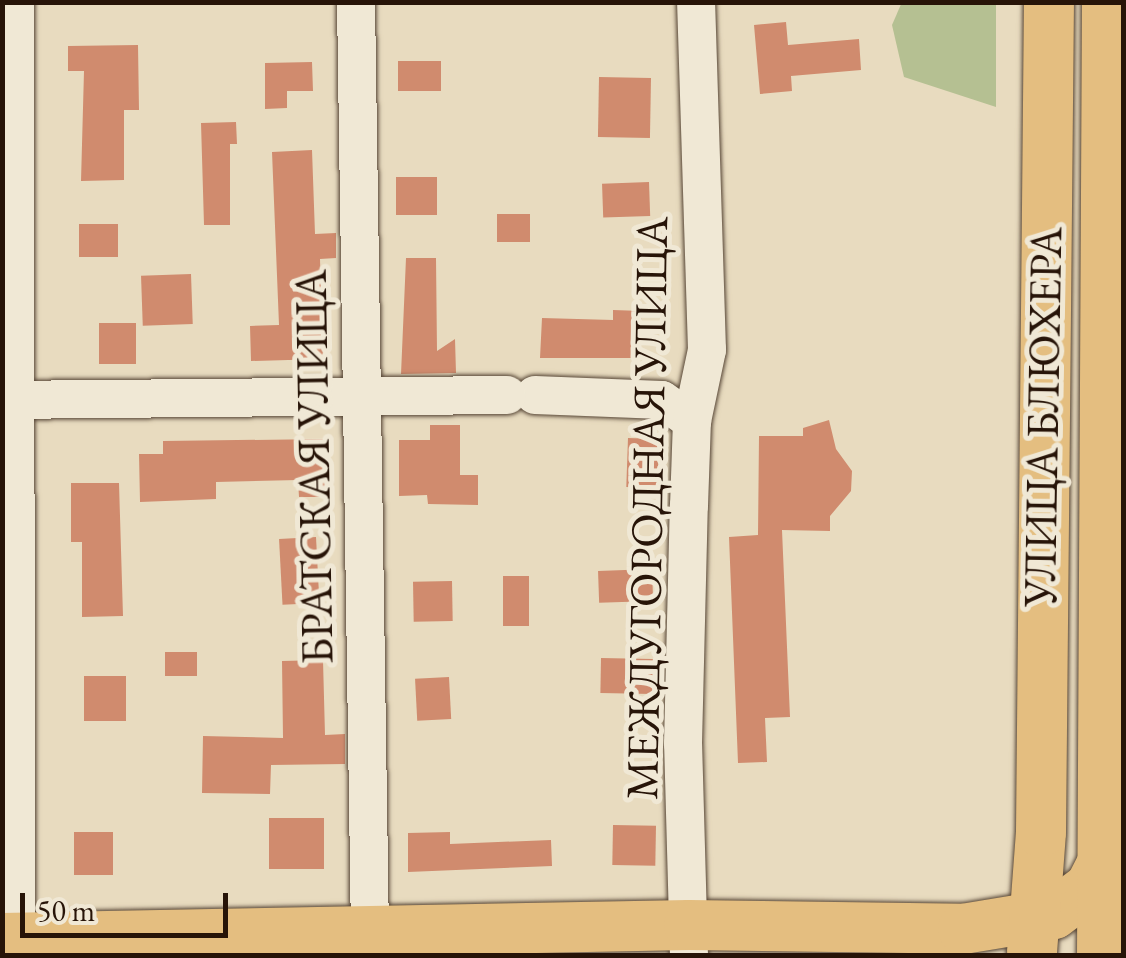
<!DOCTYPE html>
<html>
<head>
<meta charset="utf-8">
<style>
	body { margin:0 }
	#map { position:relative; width:1126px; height:958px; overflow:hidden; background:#e8dbbf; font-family:"EB Garamond",serif }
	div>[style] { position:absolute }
	.green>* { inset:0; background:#b5c092 }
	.building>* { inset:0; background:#d08b6e; transform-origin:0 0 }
	.roads { filter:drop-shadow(0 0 2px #574636) drop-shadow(0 0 2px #574636) }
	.minor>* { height:38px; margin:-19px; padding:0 19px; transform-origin:19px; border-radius:19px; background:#f0e8d5 }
	.major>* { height:50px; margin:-25px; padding:0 25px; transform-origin:25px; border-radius:25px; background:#e4be80 }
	span { translate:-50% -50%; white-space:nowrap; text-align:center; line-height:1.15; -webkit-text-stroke:10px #f0e8d5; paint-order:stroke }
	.street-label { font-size:45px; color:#271408 }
	.frame { position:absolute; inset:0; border:5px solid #271408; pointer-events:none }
	.scale { position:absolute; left:20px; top:893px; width:208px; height:45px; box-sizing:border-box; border:5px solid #271408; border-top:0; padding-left:12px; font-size:30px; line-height:35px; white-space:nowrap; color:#271408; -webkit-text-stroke:8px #f0e8d5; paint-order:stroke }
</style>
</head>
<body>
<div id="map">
	<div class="green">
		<div style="clip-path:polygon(902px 2px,996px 3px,996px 107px,904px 77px,892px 25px)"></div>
	</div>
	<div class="building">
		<div style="clip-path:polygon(786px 22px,788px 45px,859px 39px,861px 70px,791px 76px,792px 91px,760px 94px,754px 25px)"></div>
		<div style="clip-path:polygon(138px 45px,139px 110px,124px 110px,124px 180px,81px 181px,84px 71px,68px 71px,68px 46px)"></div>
		<div style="left:398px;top:61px;width:43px;height:30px"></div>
		<div style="clip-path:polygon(312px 62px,313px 91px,287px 91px,287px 108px,265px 109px,265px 63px)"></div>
		<div style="left:599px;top:77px;width:52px;height:60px;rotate:1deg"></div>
		<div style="clip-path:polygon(236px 122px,237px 144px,230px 144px,230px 225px,204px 225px,201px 123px)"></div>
		<div style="clip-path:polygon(312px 150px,315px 234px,336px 233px,336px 258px,320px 259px,323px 359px,251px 361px,250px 326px,279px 325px,272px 152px)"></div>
		<div style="left:396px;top:177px;width:41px;height:38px"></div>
		<div style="left:649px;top:182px;width:34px;height:47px;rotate:88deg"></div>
		<div style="left:497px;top:214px;width:33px;height:28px"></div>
		<div style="left:79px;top:224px;width:39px;height:33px"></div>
		<div style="clip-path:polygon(406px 258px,436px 258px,437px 351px,455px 339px,456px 373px,401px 374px)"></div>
		<div style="left:191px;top:274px;width:50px;height:50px;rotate:88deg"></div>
		<div style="clip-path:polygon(613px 310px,642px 311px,640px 358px,540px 358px,542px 318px,613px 320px)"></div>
		<div style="left:99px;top:323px;width:37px;height:41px"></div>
		<div style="clip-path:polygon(829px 420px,836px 449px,852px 471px,851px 491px,830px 516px,830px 531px,782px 530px,790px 717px,765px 718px,767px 762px,738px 763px,729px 537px,758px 535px,759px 436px,803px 436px,803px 428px)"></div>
		<div style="clip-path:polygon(430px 425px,460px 425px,460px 475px,478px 475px,478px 505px,428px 504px,427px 495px,399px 496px,399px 440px,430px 440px)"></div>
		<div style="left:628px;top:438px;width:31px;height:49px;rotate:2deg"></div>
		<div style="clip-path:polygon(327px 439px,328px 497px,299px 497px,298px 480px,216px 482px,216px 499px,140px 502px,139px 454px,163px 454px,163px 441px)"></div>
		<div style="clip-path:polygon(71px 483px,119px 483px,123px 616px,82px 617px,82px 542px,71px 542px)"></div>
		<div style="left:316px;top:537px;width:66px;height:37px;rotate:87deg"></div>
		<div style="left:652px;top:569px;width:32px;height:54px;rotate:88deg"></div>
		<div style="left:503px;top:576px;width:26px;height:50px"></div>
		<div style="left:452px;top:581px;width:40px;height:39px;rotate:89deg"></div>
		<div style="left:165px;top:652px;width:32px;height:24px"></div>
		<div style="left:601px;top:658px;width:52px;height:35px;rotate:1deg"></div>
		<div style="clip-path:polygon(323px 660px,325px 735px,345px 734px,345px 764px,271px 765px,270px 794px,202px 793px,203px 736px,283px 738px,282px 661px)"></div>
		<div style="left:84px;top:676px;width:42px;height:45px"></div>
		<div style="left:449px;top:677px;width:42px;height:34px;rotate:87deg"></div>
		<div style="left:269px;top:818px;width:55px;height:51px"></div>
		<div style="left:613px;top:825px;width:43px;height:40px;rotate:1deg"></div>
		<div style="left:113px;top:832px;width:43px;height:39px;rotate:90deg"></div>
		<div style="clip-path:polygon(450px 832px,450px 844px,551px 840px,552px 866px,408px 872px,408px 833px)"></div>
	</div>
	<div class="roads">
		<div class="minor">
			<div style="left:15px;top:2px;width:954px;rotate:89.94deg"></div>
			<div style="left:356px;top:2px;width:928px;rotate:89.14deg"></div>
			<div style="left:535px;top:395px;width:127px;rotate:2.3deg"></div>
			<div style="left:662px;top:400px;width:37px;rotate:35deg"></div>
			<div style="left:2px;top:400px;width:505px;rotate:-0.57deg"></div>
			<div style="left:689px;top:956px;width:212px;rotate:-91.6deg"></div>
			<div style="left:683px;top:744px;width:238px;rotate:-88.6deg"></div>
			<div style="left:689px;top:506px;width:85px;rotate:-88deg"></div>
			<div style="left:692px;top:421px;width:73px;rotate:-78.1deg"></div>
			<div style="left:707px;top:350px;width:348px;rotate:-91.8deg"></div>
		</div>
		<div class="major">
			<div style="left:2px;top:938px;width:687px;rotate:-1.08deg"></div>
			<div style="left:689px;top:925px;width:274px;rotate:0.8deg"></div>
			<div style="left:963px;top:929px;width:92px;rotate:-9.4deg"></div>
			<div style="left:1054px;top:914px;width:45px;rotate:-36.9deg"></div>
			<div style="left:1090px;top:887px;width:30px;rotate:-63deg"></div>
			<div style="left:1032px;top:952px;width:120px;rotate:-85.7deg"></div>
			<div style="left:1041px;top:832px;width:830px;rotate:-89.45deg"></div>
			<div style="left:1102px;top:956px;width:954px;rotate:-89.7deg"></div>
		</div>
	</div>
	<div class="street-label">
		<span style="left:1043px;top:417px;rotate:-89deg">УЛИЦА БЛЮХЕРА</span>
		<span style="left:314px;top:467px;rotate:-91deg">БРАТСКАЯ УЛИЦА</span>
		<span style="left:647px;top:508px;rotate:-89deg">МЕЖДУГОРОДНАЯ УЛИЦА</span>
	</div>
	<div class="frame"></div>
	<div class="scale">50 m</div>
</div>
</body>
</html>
